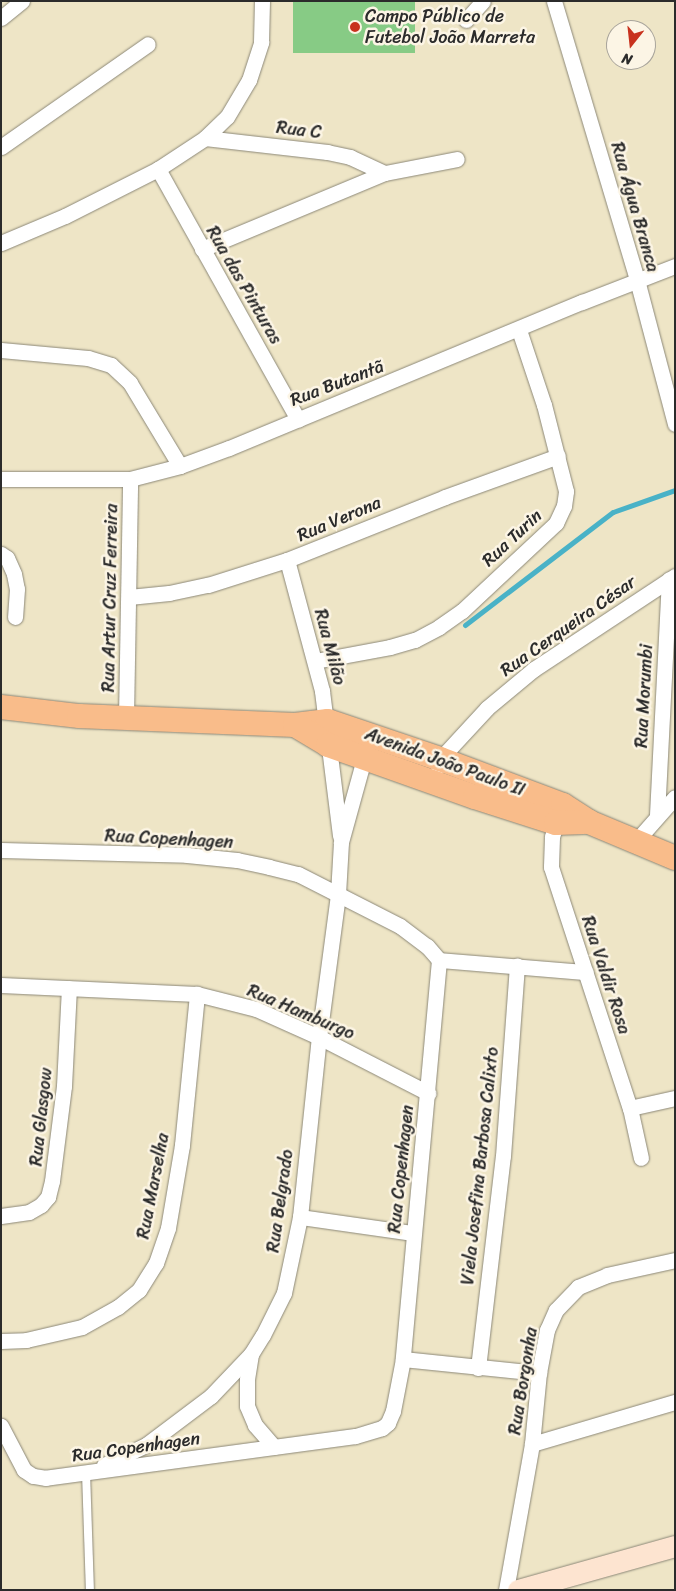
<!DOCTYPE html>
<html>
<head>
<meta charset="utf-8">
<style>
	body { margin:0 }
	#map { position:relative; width:676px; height:1591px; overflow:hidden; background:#eee5c6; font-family:Sriracha,sans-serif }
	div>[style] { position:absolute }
	.green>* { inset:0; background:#87cb85; transform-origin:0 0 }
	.stream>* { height:5px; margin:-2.5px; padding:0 2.5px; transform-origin:2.5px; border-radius:2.5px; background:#49b2c7 }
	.roads { filter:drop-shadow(0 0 1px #8c8878) drop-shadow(0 0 1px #8c8878) }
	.lane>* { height:8px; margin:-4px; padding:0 4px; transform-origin:4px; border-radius:4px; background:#fff }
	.street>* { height:15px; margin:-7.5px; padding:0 7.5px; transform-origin:7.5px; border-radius:7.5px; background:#fff }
	.secondary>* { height:21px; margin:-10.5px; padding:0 10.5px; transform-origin:10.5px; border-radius:10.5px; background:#fde4d0 }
	.primary>* { height:24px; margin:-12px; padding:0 12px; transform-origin:12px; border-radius:12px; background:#f9bc8a }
	.dots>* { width:14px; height:14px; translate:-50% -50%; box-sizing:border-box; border:2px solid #fcf5e5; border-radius:50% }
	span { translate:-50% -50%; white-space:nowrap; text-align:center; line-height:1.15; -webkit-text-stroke:5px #fcf5e5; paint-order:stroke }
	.poi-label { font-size:18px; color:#2b2b2b }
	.left { translate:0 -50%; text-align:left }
	.street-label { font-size:18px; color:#2b2b2b }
	.frame { position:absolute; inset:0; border:2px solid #2b2b2b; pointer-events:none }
	.north { position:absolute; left:606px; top:20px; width:50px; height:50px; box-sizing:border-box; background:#fcf5e5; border:1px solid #a8a49b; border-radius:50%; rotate:196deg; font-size:14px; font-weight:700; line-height:20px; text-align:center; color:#2b2b2b }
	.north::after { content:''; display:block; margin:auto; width:18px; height:22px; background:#c8321e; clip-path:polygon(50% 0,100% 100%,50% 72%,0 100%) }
</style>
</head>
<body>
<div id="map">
	<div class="green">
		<div style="left:293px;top:1px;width:122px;height:52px"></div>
	</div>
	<div class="stream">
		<div style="left:465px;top:625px;width:186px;rotate:-37.4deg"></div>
		<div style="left:613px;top:512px;width:66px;rotate:-19.5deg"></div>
	</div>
	<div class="roads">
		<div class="lane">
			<div style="left:86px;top:1472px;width:118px;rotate:88.1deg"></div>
		</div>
		<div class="street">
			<div style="left:554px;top:1px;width:291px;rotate:73.4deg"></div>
			<div style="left:637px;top:280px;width:149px;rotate:75.2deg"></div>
			<div style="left:1px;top:18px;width:27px;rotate:-39deg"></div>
			<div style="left:466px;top:20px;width:25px;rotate:-48deg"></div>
			<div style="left:205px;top:138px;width:123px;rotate:6.5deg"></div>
			<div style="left:327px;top:152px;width:24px;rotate:12deg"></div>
			<div style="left:350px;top:157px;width:38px;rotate:25deg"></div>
			<div style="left:1px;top:147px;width:179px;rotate:-35deg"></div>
			<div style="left:158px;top:169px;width:287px;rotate:60.8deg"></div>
			<div style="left:1px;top:243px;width:69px;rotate:-22.9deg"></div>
			<div style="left:65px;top:216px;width:104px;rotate:-26.8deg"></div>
			<div style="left:158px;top:169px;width:56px;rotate:-33.4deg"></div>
			<div style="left:205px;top:138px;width:30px;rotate:-44deg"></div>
			<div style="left:227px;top:117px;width:43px;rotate:-59.3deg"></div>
			<div style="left:249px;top:80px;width:40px;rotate:-72deg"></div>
			<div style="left:261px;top:42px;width:41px;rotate:-88.6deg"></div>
			<div style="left:202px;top:249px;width:198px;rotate:-22.6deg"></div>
			<div style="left:385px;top:173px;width:73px;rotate:-11deg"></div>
			<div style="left:1px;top:350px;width:87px;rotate:5.3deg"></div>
			<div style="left:88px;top:358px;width:24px;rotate:17deg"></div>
			<div style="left:111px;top:365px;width:26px;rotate:43deg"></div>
			<div style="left:130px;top:383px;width:97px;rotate:58.9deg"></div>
			<div style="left:1px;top:479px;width:129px"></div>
			<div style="left:130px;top:479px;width:52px;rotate:-14.6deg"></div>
			<div style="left:180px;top:466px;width:52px;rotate:-20.2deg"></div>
			<div style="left:229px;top:448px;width:382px;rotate:-22.5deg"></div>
			<div style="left:582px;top:302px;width:100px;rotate:-21.2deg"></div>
			<div style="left:1px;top:554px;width:7px;rotate:34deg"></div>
			<div style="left:7px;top:558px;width:17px;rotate:66deg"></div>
			<div style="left:14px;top:574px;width:15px;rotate:79deg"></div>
			<div style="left:17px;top:589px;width:28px;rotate:94deg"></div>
			<div style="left:287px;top:560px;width:136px;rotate:75deg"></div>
			<div style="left:322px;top:691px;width:146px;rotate:82.9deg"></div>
			<div style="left:129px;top:597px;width:40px;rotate:-5.7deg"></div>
			<div style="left:169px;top:593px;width:40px;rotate:-12deg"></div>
			<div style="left:208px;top:585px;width:83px;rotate:-17.6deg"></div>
			<div style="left:287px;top:560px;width:170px;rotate:-21.7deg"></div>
			<div style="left:445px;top:497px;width:120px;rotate:-19.9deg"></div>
			<div style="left:315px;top:661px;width:76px;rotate:-10.6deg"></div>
			<div style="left:390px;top:647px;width:26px;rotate:-16deg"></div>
			<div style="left:415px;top:640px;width:27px;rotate:-28deg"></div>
			<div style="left:439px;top:627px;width:28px;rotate:-35deg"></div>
			<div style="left:462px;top:611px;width:129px;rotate:-43.1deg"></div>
			<div style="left:556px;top:523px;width:19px;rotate:-65deg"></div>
			<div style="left:564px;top:506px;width:15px;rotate:-82deg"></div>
			<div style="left:566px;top:491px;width:89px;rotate:-104.3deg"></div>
			<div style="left:544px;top:405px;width:79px;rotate:-108.4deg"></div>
			<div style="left:126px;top:717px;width:238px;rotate:-89deg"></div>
			<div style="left:438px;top:766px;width:7px;rotate:-74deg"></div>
			<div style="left:440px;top:759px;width:69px;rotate:-47.3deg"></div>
			<div style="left:487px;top:708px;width:61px;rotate:-39.7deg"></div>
			<div style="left:534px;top:669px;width:169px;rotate:-33.4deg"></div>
			<div style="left:559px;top:815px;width:23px;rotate:108deg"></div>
			<div style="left:552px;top:837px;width:30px;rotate:92deg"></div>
			<div style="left:551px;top:867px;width:254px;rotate:71.9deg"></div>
			<div style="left:630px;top:1108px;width:51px;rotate:77.6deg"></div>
			<div style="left:657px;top:815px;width:236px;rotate:-87.1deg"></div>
			<div style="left:637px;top:840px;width:57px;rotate:-48.5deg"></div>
			<div style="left:1px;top:850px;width:186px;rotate:1.5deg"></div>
			<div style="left:187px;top:855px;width:50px;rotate:5.7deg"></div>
			<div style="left:237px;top:860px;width:33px;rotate:12deg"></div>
			<div style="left:269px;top:867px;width:30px;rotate:14deg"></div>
			<div style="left:298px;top:874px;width:114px;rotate:27deg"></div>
			<div style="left:400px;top:926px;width:34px;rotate:37deg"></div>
			<div style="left:427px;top:946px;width:18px;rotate:49deg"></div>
			<div style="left:439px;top:960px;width:401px;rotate:95.2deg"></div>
			<div style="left:403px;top:1359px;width:53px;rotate:100.9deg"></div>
			<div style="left:393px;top:1411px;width:13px;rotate:113deg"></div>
			<div style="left:388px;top:1423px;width:8px;rotate:140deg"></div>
			<div style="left:382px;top:1428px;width:28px;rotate:163deg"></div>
			<div style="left:355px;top:1436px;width:312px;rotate:172.3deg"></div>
			<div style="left:46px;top:1478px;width:13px;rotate:-171deg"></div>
			<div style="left:33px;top:1476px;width:11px;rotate:-146deg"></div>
			<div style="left:24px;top:1470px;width:50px;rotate:-117.6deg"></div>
			<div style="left:439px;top:960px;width:147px;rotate:4.7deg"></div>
			<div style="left:1px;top:985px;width:196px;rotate:2.6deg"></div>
			<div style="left:197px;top:994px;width:61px;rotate:14.3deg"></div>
			<div style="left:256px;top:1009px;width:69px;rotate:24deg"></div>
			<div style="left:319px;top:1037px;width:123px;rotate:27.2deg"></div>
			<div style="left:630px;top:1108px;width:46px;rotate:-12.5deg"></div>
			<div style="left:1px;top:1216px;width:28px;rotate:-8deg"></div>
			<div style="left:29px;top:1212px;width:14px;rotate:-30deg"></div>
			<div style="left:41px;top:1205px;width:11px;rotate:-49deg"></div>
			<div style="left:48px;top:1197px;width:16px;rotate:-76deg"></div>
			<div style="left:52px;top:1181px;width:96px;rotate:-82.8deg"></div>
			<div style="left:64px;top:1086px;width:98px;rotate:-87.1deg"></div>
			<div style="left:300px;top:1217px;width:114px;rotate:8.1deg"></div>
			<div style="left:1px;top:1341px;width:25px;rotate:-2deg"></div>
			<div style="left:26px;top:1340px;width:57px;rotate:-13.1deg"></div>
			<div style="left:82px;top:1327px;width:41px;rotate:-29.1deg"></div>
			<div style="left:118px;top:1307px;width:27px;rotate:-39deg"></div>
			<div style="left:139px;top:1290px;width:32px;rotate:-58deg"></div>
			<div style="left:156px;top:1263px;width:37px;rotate:-71deg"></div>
			<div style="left:168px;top:1228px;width:84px;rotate:-80.4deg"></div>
			<div style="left:182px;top:1145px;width:152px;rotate:-84.3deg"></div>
			<div style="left:251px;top:1354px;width:26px;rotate:99deg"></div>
			<div style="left:247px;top:1380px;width:26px;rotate:90deg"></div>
			<div style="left:247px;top:1406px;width:21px;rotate:67deg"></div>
			<div style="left:255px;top:1425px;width:29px;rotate:49deg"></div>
			<div style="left:403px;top:1359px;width:137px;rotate:5.9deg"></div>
			<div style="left:478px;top:1368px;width:213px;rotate:-83.3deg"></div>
			<div style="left:503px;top:1156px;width:191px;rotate:-85.8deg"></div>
			<div style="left:532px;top:1444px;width:149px;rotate:-16.4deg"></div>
			<div style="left:104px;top:1465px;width:47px;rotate:-25.5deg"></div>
			<div style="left:146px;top:1445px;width:81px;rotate:-37deg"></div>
			<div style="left:211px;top:1396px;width:58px;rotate:-46.4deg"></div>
			<div style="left:251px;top:1354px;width:22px;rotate:-58deg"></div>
			<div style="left:263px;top:1335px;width:47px;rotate:-63.4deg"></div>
			<div style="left:284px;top:1293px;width:78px;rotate:-78.1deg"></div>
			<div style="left:300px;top:1217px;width:181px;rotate:-84deg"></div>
			<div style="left:319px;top:1037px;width:144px;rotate:-82.4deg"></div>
			<div style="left:338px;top:894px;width:52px;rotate:-86.7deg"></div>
			<div style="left:341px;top:842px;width:94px;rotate:-74.6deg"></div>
			<div style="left:506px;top:1590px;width:148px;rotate:-79.9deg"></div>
			<div style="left:532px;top:1444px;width:71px;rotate:-84.4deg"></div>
			<div style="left:539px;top:1373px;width:44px;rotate:-79.5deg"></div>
			<div style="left:547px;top:1330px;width:22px;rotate:-66deg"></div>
			<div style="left:556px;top:1310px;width:32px;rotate:-46deg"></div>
			<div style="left:578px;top:1287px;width:31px;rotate:-22deg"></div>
			<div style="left:607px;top:1275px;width:70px;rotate:-12.4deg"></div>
		</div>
		<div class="secondary">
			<div style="left:518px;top:1590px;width:163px;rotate:-15.7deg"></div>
		</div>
		<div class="primary">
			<div style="left:1px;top:707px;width:79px;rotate:6.6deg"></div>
			<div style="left:79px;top:716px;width:216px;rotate:2.4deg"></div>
			<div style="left:295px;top:725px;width:33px;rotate:-7deg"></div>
			<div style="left:328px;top:721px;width:118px;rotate:18.7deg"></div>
			<div style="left:440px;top:759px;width:131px;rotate:20.5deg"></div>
			<div style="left:563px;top:805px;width:31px;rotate:33deg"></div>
			<div style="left:589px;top:822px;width:93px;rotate:22.7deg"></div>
			<div style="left:295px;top:725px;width:39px;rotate:31deg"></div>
			<div style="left:328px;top:745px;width:156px;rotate:19.5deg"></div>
			<div style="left:475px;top:797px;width:85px;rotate:17.8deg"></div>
			<div style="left:556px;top:823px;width:33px;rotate:-2deg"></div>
		</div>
	</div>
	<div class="dots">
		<div style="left:355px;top:27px;background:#c8321e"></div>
	</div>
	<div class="poi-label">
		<span class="left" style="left:365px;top:27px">Campo Público de<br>Futebol João Marreta</span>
	</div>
	<div class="street-label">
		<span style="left:299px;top:130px;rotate:7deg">Rua C</span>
		<span style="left:635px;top:207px;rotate:74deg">Rua Água Branca</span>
		<span style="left:244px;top:285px;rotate:60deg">Rua das Pinturas</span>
		<span style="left:337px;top:383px;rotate:-21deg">Rua Butantã</span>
		<span style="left:339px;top:519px;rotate:-23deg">Rua Verona</span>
		<span style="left:512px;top:538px;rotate:-43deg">Rua Turin</span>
		<span style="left:110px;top:598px;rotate:-89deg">Rua Artur Cruz Ferreira</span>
		<span style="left:568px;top:626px;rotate:-35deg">Rua Cerqueira César</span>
		<span style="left:330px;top:647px;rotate:75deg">Rua Milão</span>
		<span style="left:644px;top:696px;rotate:-87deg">Rua Morumbi</span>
		<span style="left:445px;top:762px;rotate:20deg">Avenida João Paulo II</span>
		<span style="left:169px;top:839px;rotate:3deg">Rua Copenhagen</span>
		<span style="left:606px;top:975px;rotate:72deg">Rua Valdir Rosa</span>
		<span style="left:301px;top:1012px;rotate:23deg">Rua Hamburgo</span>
		<span style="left:41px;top:1117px;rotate:-84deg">Rua Glasgow</span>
		<span style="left:480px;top:1166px;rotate:-84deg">Viela Josefina Barbosa Calixto</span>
		<span style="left:401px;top:1169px;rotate:-84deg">Rua Copenhagen</span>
		<span style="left:153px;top:1186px;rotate:-79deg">Rua Marselha</span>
		<span style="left:280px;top:1201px;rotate:-82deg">Rua Belgrado</span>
		<span style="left:523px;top:1381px;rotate:-81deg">Rua Borgonha</span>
		<span style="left:136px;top:1447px;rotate:-8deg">Rua Copenhagen</span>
	</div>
	<div class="frame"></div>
	<div class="north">N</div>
</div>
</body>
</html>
